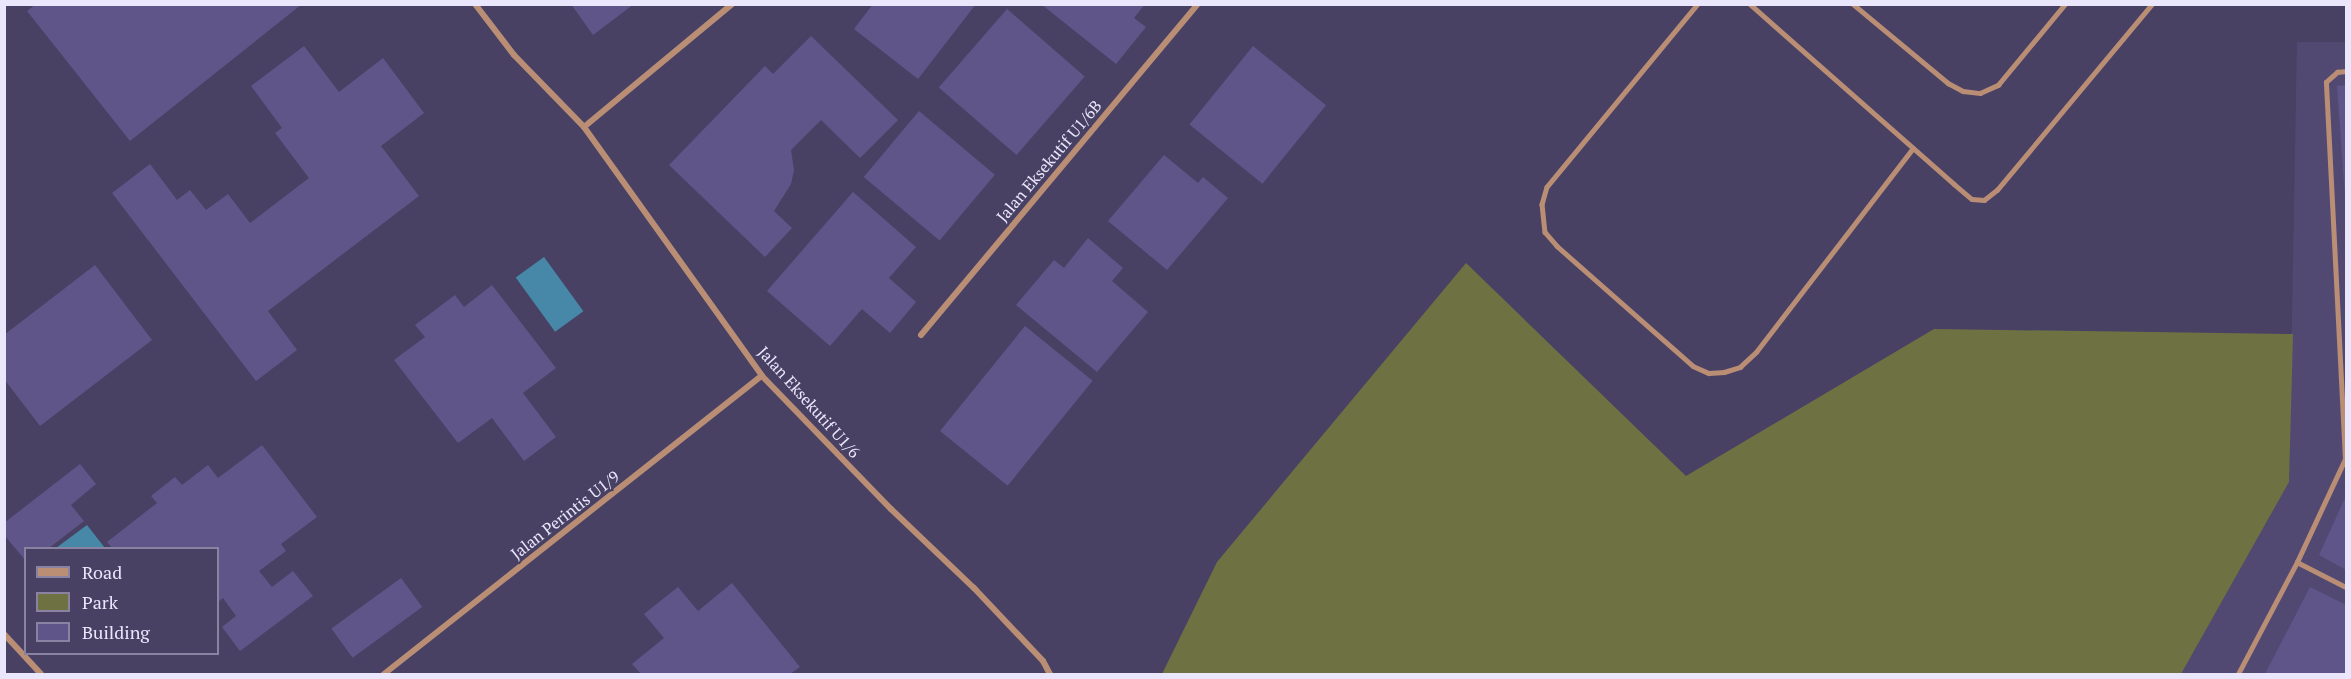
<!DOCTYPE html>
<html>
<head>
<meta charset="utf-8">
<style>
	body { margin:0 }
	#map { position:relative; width:2351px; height:679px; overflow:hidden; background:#484164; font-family:"PT Serif",serif }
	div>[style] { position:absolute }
	.built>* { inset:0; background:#524973 }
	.green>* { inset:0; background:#6e7243 }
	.water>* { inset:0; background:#4787a8; transform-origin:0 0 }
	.building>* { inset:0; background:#605589; transform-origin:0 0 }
	.lane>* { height:4.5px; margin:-2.25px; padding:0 2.25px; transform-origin:2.25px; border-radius:2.25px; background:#b98e74 }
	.street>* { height:6px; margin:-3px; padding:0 3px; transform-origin:3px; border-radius:3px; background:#b98e74 }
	span { translate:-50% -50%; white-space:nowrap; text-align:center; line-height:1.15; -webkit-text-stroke:4.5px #484164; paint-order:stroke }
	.street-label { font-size:16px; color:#eae7fc }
	.frame { position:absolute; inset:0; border:6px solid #eae7fc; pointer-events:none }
	.legend { position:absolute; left:24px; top:547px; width:195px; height:108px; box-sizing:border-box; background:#484164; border:2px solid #8983a1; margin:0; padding:8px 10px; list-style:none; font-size:18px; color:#eae7fc }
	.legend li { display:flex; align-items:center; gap:12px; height:30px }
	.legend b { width:30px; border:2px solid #8983a1 }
</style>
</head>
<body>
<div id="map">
	<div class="built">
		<div style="clip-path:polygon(2297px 42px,2346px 42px,2346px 674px,2181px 674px,2289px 482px)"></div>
	</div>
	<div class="green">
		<div style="clip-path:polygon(1466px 263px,1686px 476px,1934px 329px,2293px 334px,2289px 482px,2181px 674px,1162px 674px,1217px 562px)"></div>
	</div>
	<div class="water">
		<div style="left:544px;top:257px;width:67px;height:35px;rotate:54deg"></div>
		<div style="clip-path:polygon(87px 525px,105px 548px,56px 548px)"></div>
	</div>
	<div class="building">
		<div style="clip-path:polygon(36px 4px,302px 4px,130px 141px,27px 11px)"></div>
		<div style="clip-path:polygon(571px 4px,634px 4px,593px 35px)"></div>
		<div style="clip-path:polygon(873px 4px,976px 4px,918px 79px,854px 29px)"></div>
		<div style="clip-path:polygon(1041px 4px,1145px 4px,1134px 18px,1146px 27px,1116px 64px)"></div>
		<div style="left:1007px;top:9px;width:103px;height:104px;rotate:41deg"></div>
		<div style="clip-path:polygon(811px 36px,898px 120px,860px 158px,821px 120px,791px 150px,794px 170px,791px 184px,774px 211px,792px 228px,765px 257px,669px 165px,765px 66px,773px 74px)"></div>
		<div style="clip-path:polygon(304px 46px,339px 92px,383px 58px,424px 113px,381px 146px,419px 196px,268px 311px,297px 350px,256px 381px,112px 193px,150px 164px,177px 200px,190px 190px,206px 210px,228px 194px,250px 223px,309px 178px,275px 133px,282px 128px,251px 86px)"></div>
		<div style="left:1253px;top:46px;width:94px;height:101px;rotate:39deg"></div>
		<div style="clip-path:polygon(2346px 85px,2346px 197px,2345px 197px,2337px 86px)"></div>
		<div style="left:919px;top:111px;width:99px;height:86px;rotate:40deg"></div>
		<div style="clip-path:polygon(1164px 155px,1198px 183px,1203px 177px,1228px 198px,1167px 270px,1108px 221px)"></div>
		<div style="clip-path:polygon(853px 192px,916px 247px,889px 278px,916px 302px,890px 333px,862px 309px,830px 346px,767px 291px)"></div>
		<div style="clip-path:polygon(1088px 238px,1123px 268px,1112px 281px,1148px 312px,1097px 372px,1016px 305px,1054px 260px,1064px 268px)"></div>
		<div style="clip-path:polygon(95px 265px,152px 340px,40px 426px,4px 379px,4px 335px)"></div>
		<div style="clip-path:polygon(492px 285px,556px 368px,523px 393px,556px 437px,524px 461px,492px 418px,458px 443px,394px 360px,425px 337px,415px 325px,455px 295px,464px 307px)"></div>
		<div style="left:1025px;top:326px;width:87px;height:135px;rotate:39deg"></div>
		<div style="clip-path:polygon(262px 445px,317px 517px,281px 544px,286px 551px,259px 571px,272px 587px,293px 571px,313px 596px,240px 651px,222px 627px,236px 616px,223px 598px,218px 602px,218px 548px,112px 548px,107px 542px,157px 503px,151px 496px,175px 477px,182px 485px,208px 465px,218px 478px)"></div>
		<div style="clip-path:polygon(80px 464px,96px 484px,71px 505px,84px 521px,49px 548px,26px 548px,26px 561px,4px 535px,4px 523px)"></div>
		<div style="clip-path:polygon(2346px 496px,2346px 570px,2319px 555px)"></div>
		<div style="left:401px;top:578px;width:36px;height:86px;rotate:54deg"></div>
		<div style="clip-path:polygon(732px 583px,800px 667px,790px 674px,641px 674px,632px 664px,664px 638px,644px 614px,678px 587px,698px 611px)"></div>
		<div style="clip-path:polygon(2310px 587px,2346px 605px,2346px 674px,2265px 674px)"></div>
	</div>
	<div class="lane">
		<div style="left:1698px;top:4px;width:237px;rotate:129.5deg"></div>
		<div style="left:1547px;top:187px;width:18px;rotate:106deg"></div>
		<div style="left:1542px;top:204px;width:28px;rotate:84deg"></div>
		<div style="left:1545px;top:232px;width:18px;rotate:49deg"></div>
		<div style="left:1557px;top:246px;width:181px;rotate:41.4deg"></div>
		<div style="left:1693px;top:366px;width:17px;rotate:24deg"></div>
		<div style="left:1709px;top:373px;width:15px;rotate:-4deg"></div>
		<div style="left:1724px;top:372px;width:17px;rotate:-17deg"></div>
		<div style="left:1740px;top:367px;width:22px;rotate:-43deg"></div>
		<div style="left:1756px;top:352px;width:257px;rotate:-52.4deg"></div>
		<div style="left:1750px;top:4px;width:272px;rotate:41.4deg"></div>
		<div style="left:1954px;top:184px;width:23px;rotate:40deg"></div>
		<div style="left:1972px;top:199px;width:12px;rotate:5deg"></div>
		<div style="left:1984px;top:200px;width:16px;rotate:-38deg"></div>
		<div style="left:1997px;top:190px;width:242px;rotate:-50.2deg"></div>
		<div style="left:1853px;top:4px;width:124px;rotate:39.7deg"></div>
		<div style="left:1948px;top:83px;width:17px;rotate:28deg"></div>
		<div style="left:1963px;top:91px;width:17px;rotate:7deg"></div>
		<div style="left:1980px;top:93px;width:20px;rotate:-24deg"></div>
		<div style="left:1998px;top:85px;width:105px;rotate:-50.4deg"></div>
		<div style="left:2297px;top:562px;width:55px;rotate:27deg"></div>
		<div style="left:2238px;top:674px;width:127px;rotate:-62.2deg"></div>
		<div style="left:2297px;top:562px;width:114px;rotate:-65deg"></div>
		<div style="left:2345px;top:459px;width:377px;rotate:-92.9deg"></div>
		<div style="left:2326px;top:82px;width:15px;rotate:-42deg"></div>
		<div style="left:2337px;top:72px;width:9px;rotate:-6deg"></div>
	</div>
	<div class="street">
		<div style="left:475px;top:4px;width:64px;rotate:52.6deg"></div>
		<div style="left:514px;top:55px;width:100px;rotate:45.8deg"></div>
		<div style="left:584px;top:127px;width:192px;rotate:-39.7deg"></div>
		<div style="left:584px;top:127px;width:306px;rotate:54.4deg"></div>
		<div style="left:762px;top:376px;width:185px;rotate:45.9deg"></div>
		<div style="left:891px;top:509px;width:115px;rotate:43.6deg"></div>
		<div style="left:974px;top:588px;width:100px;rotate:46.6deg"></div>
		<div style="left:1043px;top:661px;width:15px;rotate:62deg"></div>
		<div style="left:921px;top:335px;width:432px;rotate:-50.1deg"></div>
		<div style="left:4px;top:634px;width:54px;rotate:47.2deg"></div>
		<div style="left:384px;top:674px;width:481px;rotate:-38.3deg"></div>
	</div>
	<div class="street-label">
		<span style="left:1049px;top:161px;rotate:-50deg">Jalan Eksekutif U1/6B</span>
		<span style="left:809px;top:402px;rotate:48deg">Jalan Eksekutif U1/6</span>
		<span style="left:565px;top:515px;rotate:-38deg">Jalan Perintis U1/9</span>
	</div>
	<div class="frame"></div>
	<ul class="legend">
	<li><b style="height:8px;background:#b98e74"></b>Road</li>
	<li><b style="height:16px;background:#6e7243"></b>Park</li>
	<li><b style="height:16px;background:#605589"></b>Building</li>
	</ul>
</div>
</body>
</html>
